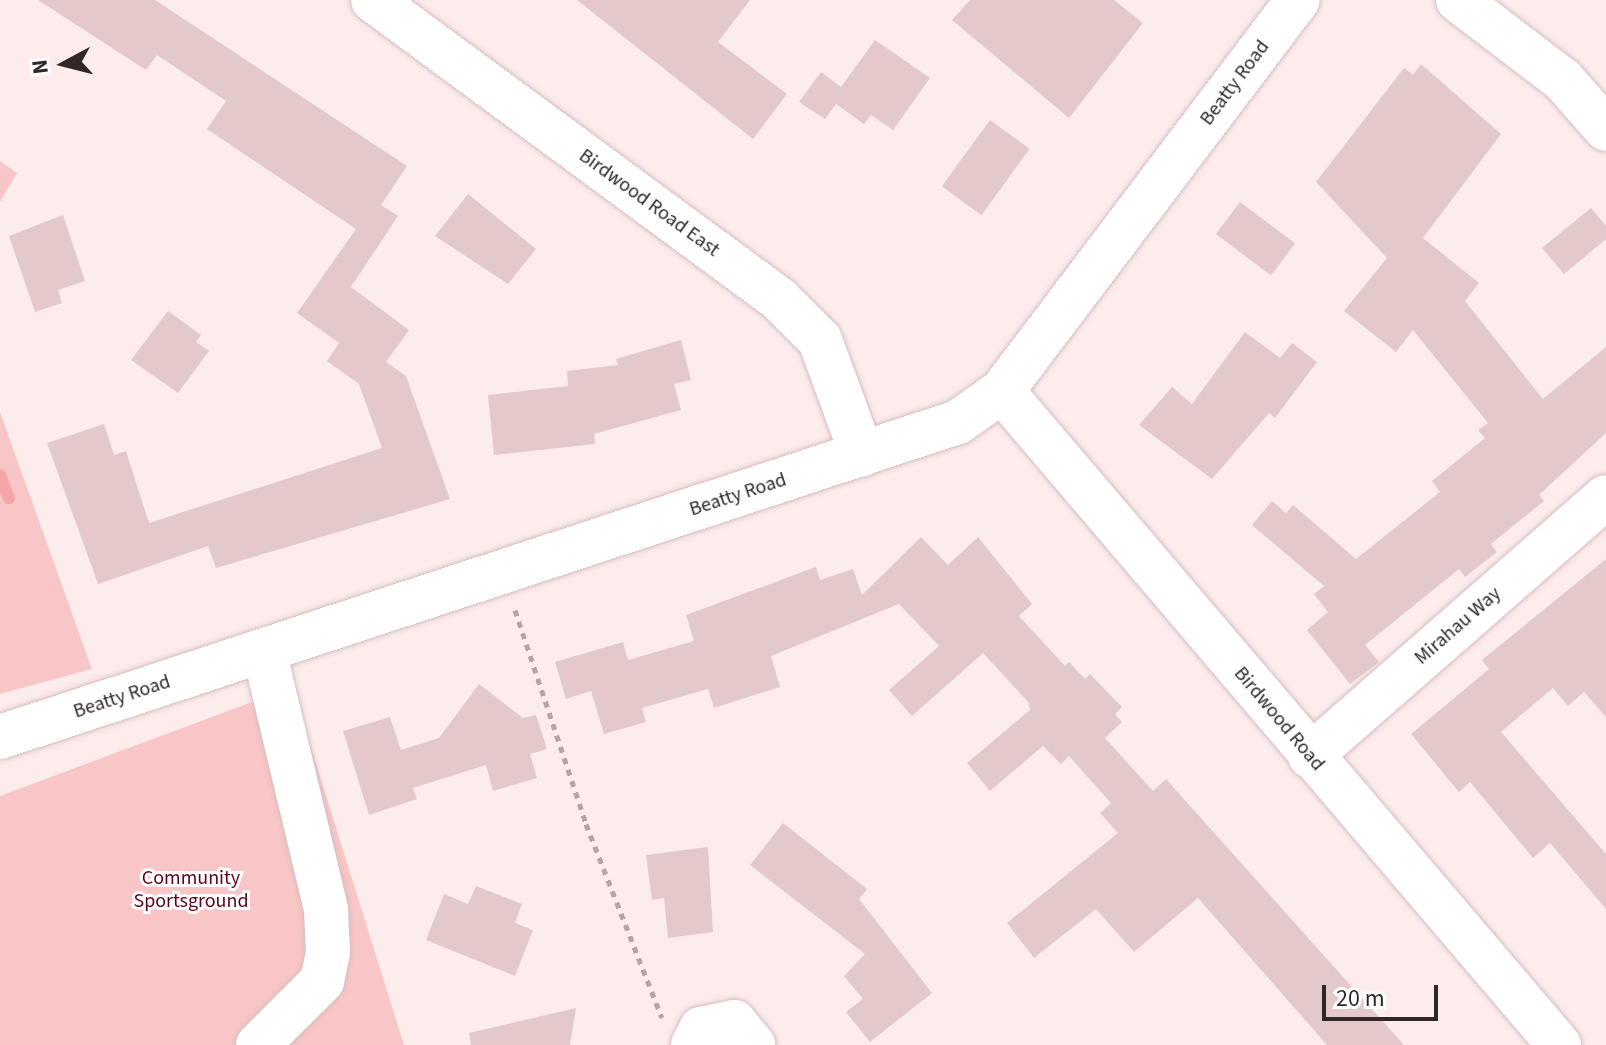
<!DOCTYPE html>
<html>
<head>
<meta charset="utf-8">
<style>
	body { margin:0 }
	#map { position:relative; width:1606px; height:1045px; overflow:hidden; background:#fcecec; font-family:"Source Sans 3",sans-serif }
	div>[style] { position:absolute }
	.green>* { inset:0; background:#f9c6c7 }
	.stream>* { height:12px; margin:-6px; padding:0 6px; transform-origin:6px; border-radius:6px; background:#f7a6a8 }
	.building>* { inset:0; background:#e3c9c9; transform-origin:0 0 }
	.path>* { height:5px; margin-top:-2.5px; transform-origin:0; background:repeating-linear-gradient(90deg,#b2a5a5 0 6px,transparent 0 12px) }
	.roads { filter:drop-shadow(0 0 2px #d7bebe) drop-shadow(0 0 2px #d7bebe) }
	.minor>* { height:44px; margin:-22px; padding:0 22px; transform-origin:22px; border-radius:22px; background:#fff }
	span { translate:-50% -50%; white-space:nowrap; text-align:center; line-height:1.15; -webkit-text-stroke:6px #fff; paint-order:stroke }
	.street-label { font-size:20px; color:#312727 }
	.park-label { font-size:20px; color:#5d0216 }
	.north { position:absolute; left:24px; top:24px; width:80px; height:80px; -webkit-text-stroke:6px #fff; paint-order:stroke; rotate:263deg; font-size:22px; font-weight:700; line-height:32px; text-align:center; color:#312727 }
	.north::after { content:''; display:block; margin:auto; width:28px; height:36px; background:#312727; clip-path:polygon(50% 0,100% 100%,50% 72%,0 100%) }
	.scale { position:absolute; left:1322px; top:985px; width:116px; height:36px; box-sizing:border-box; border:4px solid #312727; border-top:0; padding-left:10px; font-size:24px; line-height:28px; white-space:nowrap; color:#312727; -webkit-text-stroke:6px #fff; paint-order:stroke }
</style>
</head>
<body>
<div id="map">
	<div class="green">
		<div style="clip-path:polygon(0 161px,17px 173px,0 202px)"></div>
		<div style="clip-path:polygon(0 412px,92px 669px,0 694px)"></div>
		<div style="clip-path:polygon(292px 687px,404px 1045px,0 1045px,0 796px)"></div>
	</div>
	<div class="stream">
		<div style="left:0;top:475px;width:25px;rotate:69deg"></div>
	</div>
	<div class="building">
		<div style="clip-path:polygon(38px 0,155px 0,407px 166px,381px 205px,398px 216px,351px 287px,409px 330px,386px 362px,406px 376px,450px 499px,216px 568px,208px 546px,98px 584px,47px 443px,104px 424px,114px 455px,126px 451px,149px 523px,382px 448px,359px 384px,327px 361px,339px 343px,297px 313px,356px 229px,207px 129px,226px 101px,157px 55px,146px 70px)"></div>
		<div style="clip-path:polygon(577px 0,750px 0,718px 42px,787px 94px,753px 139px)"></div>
		<div style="clip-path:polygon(970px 0,1114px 0,1143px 23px,1069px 118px,952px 20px)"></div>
		<div style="clip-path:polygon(875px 40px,930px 78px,893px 130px,871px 115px,864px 124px,836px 104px,825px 119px,799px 102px,821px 72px,841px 87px)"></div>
		<div style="clip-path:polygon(1421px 64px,1501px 134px,1423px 238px,1479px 283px,1465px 301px,1543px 399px,1606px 347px,1606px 433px,1539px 495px,1544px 501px,1491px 544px,1497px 552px,1465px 577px,1459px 569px,1365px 645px,1379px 662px,1350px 684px,1307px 630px,1328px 612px,1314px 594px,1324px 586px,1252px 525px,1272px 501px,1286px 513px,1293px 505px,1356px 559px,1440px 492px,1432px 481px,1485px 438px,1478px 430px,1488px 423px,1413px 330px,1396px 352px,1344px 311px,1387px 258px,1316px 182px,1404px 68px,1413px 75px)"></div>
		<div style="left:990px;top:120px;width:49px;height:82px;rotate:36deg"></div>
		<div style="clip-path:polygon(468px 194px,536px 249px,508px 284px,435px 236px)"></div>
		<div style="left:1240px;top:202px;width:69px;height:40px;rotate:37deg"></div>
		<div style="clip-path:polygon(1591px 208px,1606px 226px,1606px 239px,1564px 274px,1542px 248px)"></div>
		<div style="clip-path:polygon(63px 215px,85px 281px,58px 290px,62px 303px,35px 312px,9px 236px)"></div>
		<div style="clip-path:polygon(168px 311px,201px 335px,196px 342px,209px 351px,178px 393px,131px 360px)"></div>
		<div style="clip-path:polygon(1245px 332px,1280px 358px,1292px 343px,1317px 362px,1275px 418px,1269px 413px,1212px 479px,1139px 425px,1172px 387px,1192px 404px)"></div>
		<div style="clip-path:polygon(681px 340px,691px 380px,674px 384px,681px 410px,594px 434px,595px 444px,494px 455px,488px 395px,568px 386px,567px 371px,618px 365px,616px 359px)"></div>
		<div style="clip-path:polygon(921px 537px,948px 565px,978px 537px,1032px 604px,1019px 616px,1065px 666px,1069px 662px,1085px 679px,1090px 674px,1122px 707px,1115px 714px,1122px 722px,1105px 738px,1153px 791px,1166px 779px,1404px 1045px,1327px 1045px,1198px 898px,1134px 952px,1096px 909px,1034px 958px,1007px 923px,1118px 833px,1100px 813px,1111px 803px,1069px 756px,1061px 764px,1043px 746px,990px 791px,967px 763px,1030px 710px,1028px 702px,983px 653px,912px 716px,889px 690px,939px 646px,899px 604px,771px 656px,780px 687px,714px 708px,708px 689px,642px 708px,646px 722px,604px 734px,591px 691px,566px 699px,555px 662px,623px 642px,628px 660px,694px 641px,686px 615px,816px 567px,820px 580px,853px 569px,862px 595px)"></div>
		<div style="clip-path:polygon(1606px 559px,1606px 717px,1584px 692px,1568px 706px,1553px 688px,1501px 732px,1606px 854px,1606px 909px,1550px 843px,1533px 858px,1470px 782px,1459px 792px,1411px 734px,1489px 669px,1482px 660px)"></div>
		<div style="clip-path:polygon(479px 684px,523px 718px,536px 715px,547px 749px,530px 754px,537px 778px,493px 791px,486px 765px,413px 788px,417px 799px,369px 815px,343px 731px,390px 717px,401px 750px,439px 738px)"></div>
		<div style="clip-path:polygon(783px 823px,867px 889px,859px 899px,932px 993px,870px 1042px,846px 1012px,863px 999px,844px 976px,865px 954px,750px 865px)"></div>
		<div style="clip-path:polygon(708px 847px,713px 932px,668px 938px,664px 898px,652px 900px,646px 855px)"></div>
		<div style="clip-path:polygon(476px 886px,522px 904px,515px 923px,533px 930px,515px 976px,426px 940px,444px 894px,468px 904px)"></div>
		<div style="clip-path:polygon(576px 1008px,570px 1045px,471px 1045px,469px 1033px)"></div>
	</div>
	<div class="path">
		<div style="left:515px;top:610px;width:225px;rotate:71.6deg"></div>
		<div style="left:586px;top:824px;width:208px;rotate:68.6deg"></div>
	</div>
	<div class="roads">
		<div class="minor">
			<div style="left:373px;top:0;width:504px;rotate:36.37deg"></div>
			<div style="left:779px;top:299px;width:58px;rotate:45deg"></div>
			<div style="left:820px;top:340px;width:122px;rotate:69.9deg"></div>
			<div style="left:1458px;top:0;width:132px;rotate:37.3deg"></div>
			<div style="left:1563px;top:80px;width:65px;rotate:48.7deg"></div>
			<div style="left:1002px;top:391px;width:859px;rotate:49.58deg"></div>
			<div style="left:0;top:737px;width:1008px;rotate:-18.2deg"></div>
			<div style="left:958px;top:422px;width:54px;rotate:-35.2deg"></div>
			<div style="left:1002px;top:391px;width:490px;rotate:-52.9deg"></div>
			<div style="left:1310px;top:756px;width:393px;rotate:-41.2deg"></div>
			<div style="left:258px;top:1045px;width:91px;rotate:-45deg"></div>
			<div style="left:322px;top:981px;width:30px;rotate:-78deg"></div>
			<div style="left:328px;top:952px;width:43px;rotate:-92.7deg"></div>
			<div style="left:326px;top:909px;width:266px;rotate:-103.5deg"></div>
			<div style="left:693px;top:1045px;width:18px;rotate:-63deg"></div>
			<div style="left:701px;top:1029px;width:34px;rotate:-12deg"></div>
			<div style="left:734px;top:1022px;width:30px;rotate:50deg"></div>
		</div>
	</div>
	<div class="street-label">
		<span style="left:1235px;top:83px;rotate:-53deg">Beatty Road</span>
		<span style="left:649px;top:203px;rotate:36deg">Birdwood Road East</span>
		<span style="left:738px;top:495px;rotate:-18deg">Beatty Road</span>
		<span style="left:1458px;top:626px;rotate:-41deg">Mirahau Way</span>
		<span style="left:122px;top:697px;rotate:-18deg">Beatty Road</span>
		<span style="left:1279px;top:719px;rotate:50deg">Birdwood Road</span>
	</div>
	<div class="park-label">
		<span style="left:191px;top:890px">Community<br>Sportsground</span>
	</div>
	<div class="north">N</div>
	<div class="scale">20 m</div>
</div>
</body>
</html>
